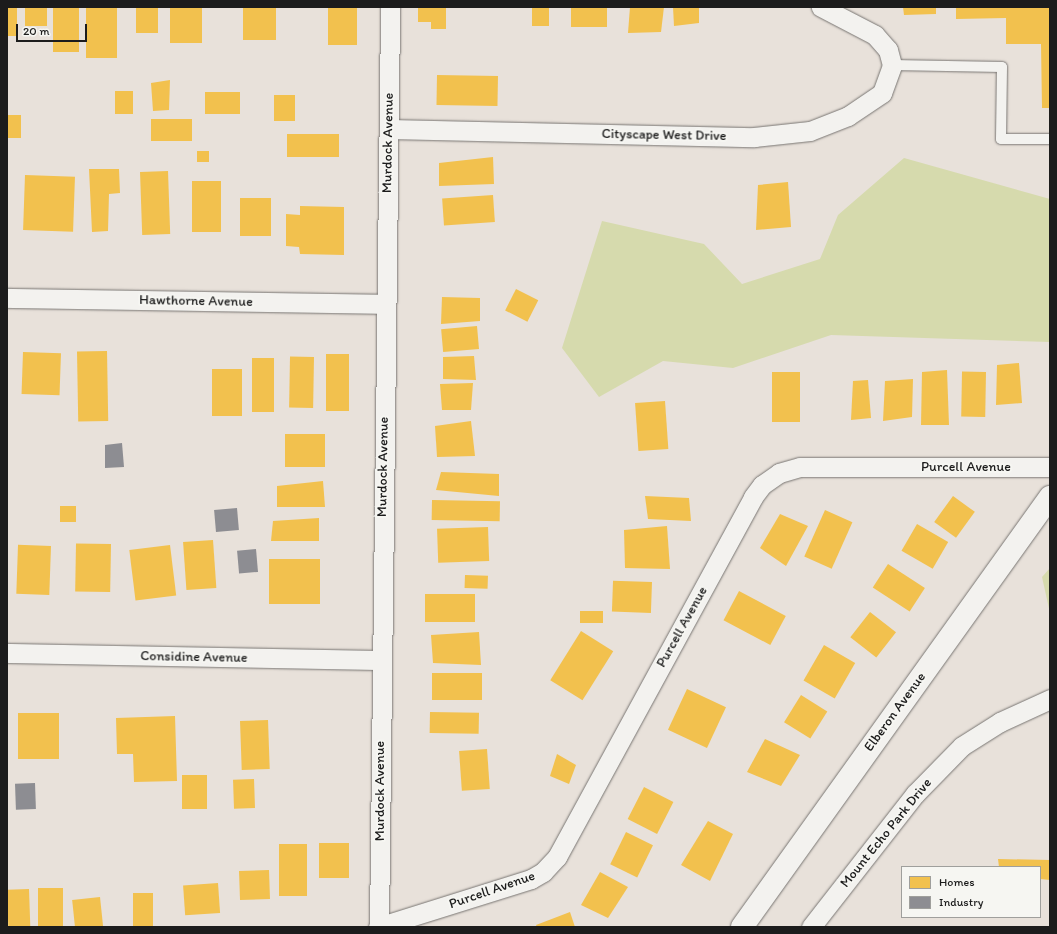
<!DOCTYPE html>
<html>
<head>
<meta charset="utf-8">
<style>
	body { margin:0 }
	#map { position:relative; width:1057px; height:934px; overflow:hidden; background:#e8e1da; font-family:Itim,sans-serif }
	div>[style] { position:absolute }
	.green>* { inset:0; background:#d6daad }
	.homes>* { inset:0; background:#f2c14e; transform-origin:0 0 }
	.industry>* { inset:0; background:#8d8d92; transform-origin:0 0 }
	.roads { filter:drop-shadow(0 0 1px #787572) drop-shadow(0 0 1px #787572) }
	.lane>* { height:10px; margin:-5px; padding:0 5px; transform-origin:5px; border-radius:5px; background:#f3f2ef }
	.street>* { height:19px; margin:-9.5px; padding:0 9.5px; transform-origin:9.5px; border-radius:9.5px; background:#f3f2ef }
	.secondary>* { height:22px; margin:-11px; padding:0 11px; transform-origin:11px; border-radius:11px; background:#f3f2ef }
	span { translate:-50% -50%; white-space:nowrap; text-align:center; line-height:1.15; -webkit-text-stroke:4px #f6f6f2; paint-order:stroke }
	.street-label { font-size:14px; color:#1c1c1c }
	.frame { position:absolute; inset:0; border:8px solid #1c1c1c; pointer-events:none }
	.legend { position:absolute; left:901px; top:866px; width:140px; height:52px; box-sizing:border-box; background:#f6f6f2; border:1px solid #9f9f9c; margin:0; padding:5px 7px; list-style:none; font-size:12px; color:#1c1c1c }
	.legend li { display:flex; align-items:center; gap:8px; height:20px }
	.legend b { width:20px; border:1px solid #9f9f9c }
	.scale { position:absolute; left:16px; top:24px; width:71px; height:18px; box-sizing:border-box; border:2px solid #1c1c1c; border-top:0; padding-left:5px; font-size:12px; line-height:14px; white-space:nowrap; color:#1c1c1c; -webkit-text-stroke:3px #f6f6f2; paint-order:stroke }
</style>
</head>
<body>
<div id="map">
	<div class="green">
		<div style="clip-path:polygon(904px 158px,1050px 199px,1050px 342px,831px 335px,733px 368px,663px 361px,599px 397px,562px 348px,602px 221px,704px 244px,742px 284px,820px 259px,838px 215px)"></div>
		<div style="clip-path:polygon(1050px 568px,1050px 613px,1042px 577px)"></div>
	</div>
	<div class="homes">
		<div style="left:7px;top:7px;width:10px;height:29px"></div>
		<div style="left:25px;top:7px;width:22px;height:19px"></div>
		<div style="left:53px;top:7px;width:26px;height:45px"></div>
		<div style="left:86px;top:7px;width:31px;height:51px"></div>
		<div style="left:136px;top:7px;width:22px;height:26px"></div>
		<div style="left:170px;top:7px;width:32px;height:36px"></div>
		<div style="left:243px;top:7px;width:33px;height:33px"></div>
		<div style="left:328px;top:7px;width:29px;height:38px"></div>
		<div style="clip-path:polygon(418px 7px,446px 7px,446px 29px,431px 29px,431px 22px,418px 22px)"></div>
		<div style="left:532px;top:7px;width:17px;height:19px"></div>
		<div style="left:571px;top:7px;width:36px;height:20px"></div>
		<div style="clip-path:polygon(630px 7px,664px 7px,661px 32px,628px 33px)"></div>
		<div style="clip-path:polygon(673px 7px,699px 7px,699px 23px,674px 26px)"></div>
		<div style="clip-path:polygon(903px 7px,936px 7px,936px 14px,904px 15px)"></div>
		<div style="clip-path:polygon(956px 7px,1050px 7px,1050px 108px,1042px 108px,1041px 44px,1006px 44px,1006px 18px,956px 19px)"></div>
		<div style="left:437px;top:75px;width:61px;height:30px;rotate:1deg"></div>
		<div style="clip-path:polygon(170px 80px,169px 110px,153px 111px,151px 83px)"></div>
		<div style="left:115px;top:91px;width:18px;height:23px"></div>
		<div style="left:240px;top:92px;width:22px;height:35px;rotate:90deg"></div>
		<div style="left:274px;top:95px;width:21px;height:26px"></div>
		<div style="left:7px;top:115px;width:14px;height:23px"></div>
		<div style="left:151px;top:119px;width:41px;height:22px"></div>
		<div style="left:287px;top:134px;width:52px;height:23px"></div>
		<div style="left:197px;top:151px;width:12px;height:11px"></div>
		<div style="clip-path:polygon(493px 157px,494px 184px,439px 186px,439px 163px)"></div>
		<div style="clip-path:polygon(89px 169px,119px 169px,120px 193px,109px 194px,108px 231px,92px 232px)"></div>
		<div style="left:168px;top:171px;width:63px;height:28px;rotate:88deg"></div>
		<div style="left:25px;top:175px;width:50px;height:55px;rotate:2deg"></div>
		<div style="left:192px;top:181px;width:29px;height:51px"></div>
		<div style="clip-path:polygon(788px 182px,791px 227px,756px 230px,758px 185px)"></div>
		<div style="left:493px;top:195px;width:27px;height:51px;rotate:86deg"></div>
		<div style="left:240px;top:198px;width:31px;height:38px"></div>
		<div style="clip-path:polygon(300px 206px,344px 207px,344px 255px,300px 254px,299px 247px,286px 246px,286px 214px,300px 215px)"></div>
		<div style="left:516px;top:289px;width:25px;height:24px;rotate:27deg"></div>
		<div style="clip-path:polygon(442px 297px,480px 298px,480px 321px,441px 324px)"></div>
		<div style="left:477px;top:326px;width:23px;height:36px;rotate:85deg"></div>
		<div style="left:107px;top:351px;width:70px;height:30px;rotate:89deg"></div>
		<div style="left:23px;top:352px;width:38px;height:42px;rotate:2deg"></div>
		<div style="left:349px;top:354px;width:57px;height:23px;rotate:90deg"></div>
		<div style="clip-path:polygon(474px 356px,476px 380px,443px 379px,443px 357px)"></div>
		<div style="left:314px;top:357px;width:51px;height:24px;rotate:91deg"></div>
		<div style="left:252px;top:358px;width:22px;height:54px"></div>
		<div style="clip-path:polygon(1019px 363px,1022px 403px,996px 405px,997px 365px)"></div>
		<div style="left:212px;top:369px;width:30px;height:47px"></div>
		<div style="clip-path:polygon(947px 370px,949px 425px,921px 425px,922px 372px)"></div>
		<div style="left:800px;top:372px;width:50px;height:28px;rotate:90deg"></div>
		<div style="left:986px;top:372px;width:45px;height:24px;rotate:91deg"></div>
		<div style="clip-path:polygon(913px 379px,912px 417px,883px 421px,885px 381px)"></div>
		<div style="clip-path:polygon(868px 380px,871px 418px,851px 420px,853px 381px)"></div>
		<div style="clip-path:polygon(473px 383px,471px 410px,442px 410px,440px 384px)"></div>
		<div style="left:665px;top:401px;width:48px;height:30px;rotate:86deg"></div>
		<div style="clip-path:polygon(471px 421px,475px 456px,437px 457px,435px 426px)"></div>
		<div style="left:325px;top:434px;width:33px;height:40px;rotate:90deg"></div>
		<div style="clip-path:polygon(441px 472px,499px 474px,499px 496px,436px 490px)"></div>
		<div style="clip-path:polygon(323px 481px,325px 507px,277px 507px,277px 486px)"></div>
		<div style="clip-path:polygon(645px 496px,689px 498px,691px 521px,648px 519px)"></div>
		<div style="left:953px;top:496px;width:27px;height:32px;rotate:36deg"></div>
		<div style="left:432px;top:500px;width:68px;height:20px;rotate:1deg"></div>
		<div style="left:60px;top:506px;width:16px;height:16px"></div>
		<div style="left:825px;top:510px;width:30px;height:51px;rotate:24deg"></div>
		<div style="clip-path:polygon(780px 514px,808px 526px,786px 566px,760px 548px)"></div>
		<div style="clip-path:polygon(319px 518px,319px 541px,271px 541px,273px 521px)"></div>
		<div style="left:917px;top:524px;width:36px;height:31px;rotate:30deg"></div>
		<div style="clip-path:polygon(667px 526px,670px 569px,625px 568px,624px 530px)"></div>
		<div style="left:488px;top:527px;width:34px;height:51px;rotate:88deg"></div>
		<div style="left:213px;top:540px;width:48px;height:30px;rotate:86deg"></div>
		<div style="left:111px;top:544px;width:48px;height:35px;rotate:91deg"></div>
		<div style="left:170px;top:545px;width:51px;height:41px;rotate:83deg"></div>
		<div style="left:51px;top:546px;width:49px;height:33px;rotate:92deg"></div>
		<div style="left:320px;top:559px;width:45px;height:51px;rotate:90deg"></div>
		<div style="left:888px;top:564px;width:44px;height:28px;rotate:33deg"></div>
		<div style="left:465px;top:575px;width:23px;height:13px;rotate:2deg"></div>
		<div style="left:652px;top:582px;width:31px;height:39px;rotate:92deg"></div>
		<div style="left:739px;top:591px;width:53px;height:33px;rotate:28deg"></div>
		<div style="left:425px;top:594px;width:50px;height:28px"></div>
		<div style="left:580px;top:611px;width:23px;height:12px"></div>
		<div style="left:870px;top:612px;width:33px;height:32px;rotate:38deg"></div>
		<div style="left:581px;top:631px;width:38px;height:58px;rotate:32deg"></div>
		<div style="clip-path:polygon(479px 632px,481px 665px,433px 663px,431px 635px)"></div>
		<div style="left:824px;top:645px;width:36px;height:41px;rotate:30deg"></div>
		<div style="left:482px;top:673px;width:27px;height:50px;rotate:90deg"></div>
		<div style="left:687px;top:689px;width:43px;height:45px;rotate:25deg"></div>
		<div style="left:801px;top:695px;width:31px;height:32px;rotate:32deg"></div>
		<div style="left:430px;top:712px;width:49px;height:21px;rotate:1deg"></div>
		<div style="left:18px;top:713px;width:41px;height:46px"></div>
		<div style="clip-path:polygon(175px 716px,177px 781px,134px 782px,133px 754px,117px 754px,116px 718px)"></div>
		<div style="left:268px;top:720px;width:49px;height:28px;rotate:88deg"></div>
		<div style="clip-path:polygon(765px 739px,800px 755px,781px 786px,747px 772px)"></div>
		<div style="left:487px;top:749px;width:40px;height:28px;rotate:86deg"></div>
		<div style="clip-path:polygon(557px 754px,576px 765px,569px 784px,550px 776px)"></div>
		<div style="left:182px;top:775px;width:25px;height:34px"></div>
		<div style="left:254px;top:779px;width:29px;height:21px;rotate:88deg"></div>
		<div style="left:644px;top:787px;width:33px;height:36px;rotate:27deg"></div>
		<div style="clip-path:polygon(708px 821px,733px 834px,710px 881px,681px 865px)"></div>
		<div style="left:626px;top:832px;width:30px;height:36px;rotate:26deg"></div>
		<div style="left:319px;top:843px;width:30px;height:35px"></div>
		<div style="left:279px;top:844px;width:28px;height:52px"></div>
		<div style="clip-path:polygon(998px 859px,1050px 860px,1050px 880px,1040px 879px,1040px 867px,999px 867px)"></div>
		<div style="left:269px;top:870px;width:29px;height:30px;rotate:88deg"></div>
		<div style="clip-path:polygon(600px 872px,628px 887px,608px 918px,581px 905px)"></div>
		<div style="left:218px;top:883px;width:30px;height:35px;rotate:86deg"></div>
		<div style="left:63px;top:888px;width:39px;height:25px;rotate:90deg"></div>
		<div style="left:29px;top:889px;width:38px;height:22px;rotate:88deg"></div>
		<div style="left:133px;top:893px;width:20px;height:34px"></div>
		<div style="left:100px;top:897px;width:30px;height:28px;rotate:84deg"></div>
		<div style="clip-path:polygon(570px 912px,575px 927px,537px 927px,536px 925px)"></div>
	</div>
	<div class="industry">
		<div style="clip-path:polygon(122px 443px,124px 467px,105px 468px,105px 445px)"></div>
		<div style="left:237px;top:508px;width:22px;height:23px;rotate:85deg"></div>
		<div style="left:256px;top:549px;width:23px;height:19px;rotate:85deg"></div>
		<div style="left:35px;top:783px;width:26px;height:20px;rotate:88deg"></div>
	</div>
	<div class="roads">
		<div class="lane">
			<div style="left:892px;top:65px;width:110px;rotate:1deg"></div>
			<div style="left:1002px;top:67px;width:72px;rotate:90.8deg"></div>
			<div style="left:1001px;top:139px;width:49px"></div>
		</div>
		<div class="street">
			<div style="left:389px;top:129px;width:365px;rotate:1.3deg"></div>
			<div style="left:754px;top:137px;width:56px;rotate:-6.1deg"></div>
			<div style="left:810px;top:131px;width:41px;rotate:-21.5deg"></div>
			<div style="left:848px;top:116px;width:41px;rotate:-34.1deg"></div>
			<div style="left:882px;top:93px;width:30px;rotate:-70deg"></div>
			<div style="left:892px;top:65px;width:16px;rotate:-105deg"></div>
			<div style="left:888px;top:50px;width:20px;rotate:-131deg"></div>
			<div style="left:875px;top:35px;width:61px;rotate:-152.6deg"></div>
			<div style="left:7px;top:298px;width:378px;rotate:0.9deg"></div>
			<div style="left:7px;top:653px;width:374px;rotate:1.1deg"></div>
			<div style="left:378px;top:927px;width:160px;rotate:-17.4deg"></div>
			<div style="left:531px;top:879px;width:14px;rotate:-30deg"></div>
			<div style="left:543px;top:872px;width:21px;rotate:-47deg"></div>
			<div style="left:557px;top:857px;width:410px;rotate:-61.4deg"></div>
			<div style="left:753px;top:497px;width:15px;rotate:-53deg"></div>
			<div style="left:762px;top:485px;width:21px;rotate:-35deg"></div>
			<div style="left:779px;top:473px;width:22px;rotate:-16deg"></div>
			<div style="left:800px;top:467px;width:250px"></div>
			<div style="left:379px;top:927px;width:920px;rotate:-89.31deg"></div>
			<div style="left:811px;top:927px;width:169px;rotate:-52deg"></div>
			<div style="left:915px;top:794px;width:67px;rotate:-45.6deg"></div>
			<div style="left:962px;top:746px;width:45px;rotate:-32.3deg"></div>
			<div style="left:1000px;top:722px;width:55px;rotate:-24.7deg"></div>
		</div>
		<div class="secondary">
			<div style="left:742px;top:927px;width:529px;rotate:-54.39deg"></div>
		</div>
	</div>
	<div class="street-label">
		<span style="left:664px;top:135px;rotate:1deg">Cityscape West Drive</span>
		<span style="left:388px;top:143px;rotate:-89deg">Murdock Avenue</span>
		<span style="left:196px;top:301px;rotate:1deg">Hawthorne Avenue</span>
		<span style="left:383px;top:467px;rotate:-89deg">Murdock Avenue</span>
		<span style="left:966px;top:467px">Purcell Avenue</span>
		<span style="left:682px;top:627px;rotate:-61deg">Purcell Avenue</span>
		<span style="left:194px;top:657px;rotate:1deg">Considine Avenue</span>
		<span style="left:895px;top:712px;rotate:-54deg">Elberon Avenue</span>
		<span style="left:380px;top:791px;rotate:-90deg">Murdock Avenue</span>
		<span style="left:886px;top:833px;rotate:-51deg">Mount Echo Park Drive</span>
		<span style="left:492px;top:890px;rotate:-19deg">Purcell Avenue</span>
	</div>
	<div class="frame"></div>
	<ul class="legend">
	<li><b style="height:11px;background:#f2c14e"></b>Homes</li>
	<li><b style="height:11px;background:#8d8d92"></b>Industry</li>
	</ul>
	<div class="scale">20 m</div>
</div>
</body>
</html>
